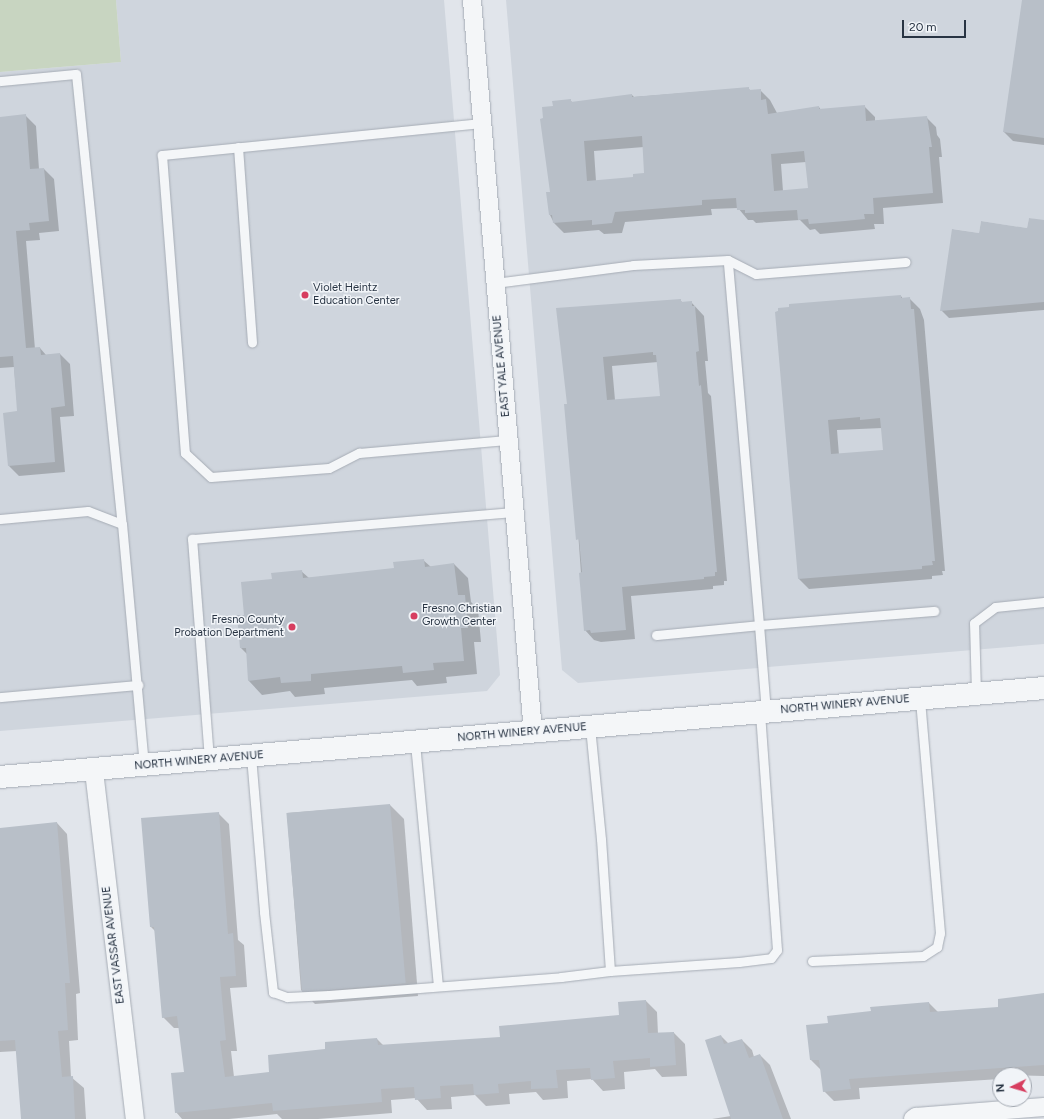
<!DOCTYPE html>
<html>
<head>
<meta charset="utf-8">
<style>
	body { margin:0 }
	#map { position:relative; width:1044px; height:1119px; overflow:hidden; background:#e1e5eb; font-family:Figtree,sans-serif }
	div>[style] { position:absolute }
	.built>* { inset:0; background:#cfd5dd }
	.green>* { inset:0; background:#c8d5c1 }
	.shadow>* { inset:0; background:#0003 }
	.building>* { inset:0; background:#b8bfc8; transform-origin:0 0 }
	.roads { filter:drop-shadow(0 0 1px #a6acb5) drop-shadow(0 0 1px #a6acb5) }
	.service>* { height:9px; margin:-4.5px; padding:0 4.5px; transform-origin:4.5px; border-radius:4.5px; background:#f4f6f8 }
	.minor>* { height:18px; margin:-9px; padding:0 9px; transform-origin:9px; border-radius:9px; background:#f4f6f8 }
	.tertiary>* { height:22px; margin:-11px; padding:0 11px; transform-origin:11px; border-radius:11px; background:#f4f6f8 }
	.dots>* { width:11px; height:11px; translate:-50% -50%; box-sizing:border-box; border:2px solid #f1f4f8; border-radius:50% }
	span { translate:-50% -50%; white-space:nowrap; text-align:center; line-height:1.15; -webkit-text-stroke:3px #f1f4f8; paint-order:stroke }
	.poi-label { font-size:11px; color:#283443 }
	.left { translate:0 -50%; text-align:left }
	.right { translate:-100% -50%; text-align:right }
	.street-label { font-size:11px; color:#283443 }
	.north { position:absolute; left:992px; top:1067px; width:40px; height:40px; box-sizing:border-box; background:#f1f4f8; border:1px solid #a1a7b0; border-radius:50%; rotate:265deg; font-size:11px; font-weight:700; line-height:16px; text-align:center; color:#283443 }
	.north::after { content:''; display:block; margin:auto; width:14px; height:18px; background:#d73e60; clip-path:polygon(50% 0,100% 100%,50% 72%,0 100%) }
	.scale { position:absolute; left:902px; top:20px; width:64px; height:18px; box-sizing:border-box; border:2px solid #283443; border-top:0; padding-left:5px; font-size:12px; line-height:14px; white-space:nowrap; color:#283443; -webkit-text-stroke:3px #f1f4f8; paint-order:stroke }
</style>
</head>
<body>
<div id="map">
	<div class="built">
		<div style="clip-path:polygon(116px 0,444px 0,500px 675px,487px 691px,0 731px,0 72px,121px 62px)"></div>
		<div style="clip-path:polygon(506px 0,1044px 0,1044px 221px,1029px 218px,1027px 228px,981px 221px,979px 233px,953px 229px,1044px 302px,1044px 644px,578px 683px,562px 670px)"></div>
	</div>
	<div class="green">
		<div style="clip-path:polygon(0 0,116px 0,121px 62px,0 72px)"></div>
	</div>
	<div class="shadow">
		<div style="clip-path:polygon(1023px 0,1044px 0,1044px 145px,1013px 141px,1004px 132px)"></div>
		<div style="clip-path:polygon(evenodd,748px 88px,751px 91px,760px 90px,770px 100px,777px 113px,819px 107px,821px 110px,864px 106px,875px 117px,875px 121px,926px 117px,936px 127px,937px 135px,940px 139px,942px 157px,939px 157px,943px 203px,883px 208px,884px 224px,874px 224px,875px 229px,820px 234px,815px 229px,810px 230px,800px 220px,756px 223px,753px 220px,748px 220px,738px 208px,711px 209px,712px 215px,625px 222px,622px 233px,604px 234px,599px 230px,564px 233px,554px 223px,550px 215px,548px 193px,551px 193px,544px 119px,554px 107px,570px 100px,573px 103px,632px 95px,634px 97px,748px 88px,644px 147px,646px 174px,634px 178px,596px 181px,594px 151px,644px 147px,748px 88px,806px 162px,809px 189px,783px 191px,781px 164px,806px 162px)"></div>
		<div style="clip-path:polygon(25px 115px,36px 126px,39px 169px,44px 169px,54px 179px,59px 231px,39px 233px,40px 240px,26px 241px,35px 349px,40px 348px,46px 355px,60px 354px,70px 364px,74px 416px,60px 417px,65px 472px,19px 476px,9px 466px,18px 412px,14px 367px,0 368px,0 118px)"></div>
		<div style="clip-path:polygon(1044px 221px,1044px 310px,949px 318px,941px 310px,980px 234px,1028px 229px)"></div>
		<div style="clip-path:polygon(evenodd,901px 296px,903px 299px,910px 299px,920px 309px,924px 320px,945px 571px,942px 571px,943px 575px,932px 576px,932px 579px,809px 589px,799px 579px,776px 312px,901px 296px,882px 428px,884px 451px,839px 455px,837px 430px,882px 428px)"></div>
		<div style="clip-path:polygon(evenodd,680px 300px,683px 303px,691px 302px,704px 316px,708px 361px,705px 361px,708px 393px,711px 396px,727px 581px,724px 581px,724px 585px,713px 586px,713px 589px,631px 596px,635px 639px,601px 642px,594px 640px,585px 630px,569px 404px,557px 309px,680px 300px,658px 362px,661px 397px,615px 400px,612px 366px,658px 362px)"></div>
		<div style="clip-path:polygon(423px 560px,431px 567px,454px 564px,468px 578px,471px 602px,478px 609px,481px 642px,474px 642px,477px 674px,446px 677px,447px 683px,417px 686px,412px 680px,324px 688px,325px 694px,295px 697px,290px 691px,262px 695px,249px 681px,247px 654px,241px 648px,245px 616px,273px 580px,301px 571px,309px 578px,395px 569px)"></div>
		<div style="clip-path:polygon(390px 805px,404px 819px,418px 996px,315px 1004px,301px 990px,287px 813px)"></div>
		<div style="clip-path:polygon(218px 813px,229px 824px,238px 940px,244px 945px,247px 987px,230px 988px,237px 1051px,231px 1051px,234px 1077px,270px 1073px,326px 1050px,377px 1039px,384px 1046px,501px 1038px,620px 1016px,646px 1001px,657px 1012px,658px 1034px,674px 1033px,685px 1044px,687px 1076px,662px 1077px,655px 1069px,624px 1072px,625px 1089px,603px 1091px,592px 1079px,567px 1081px,568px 1098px,543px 1100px,536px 1092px,509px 1094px,510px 1104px,486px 1106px,475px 1095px,451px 1097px,452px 1109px,427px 1110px,416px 1098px,391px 1100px,392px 1113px,318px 1119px,282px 1119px,277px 1114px,229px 1119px,182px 1119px,176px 1112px,185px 1073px,180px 1028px,174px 1028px,163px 1017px,155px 931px,151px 927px)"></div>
		<div style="clip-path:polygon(57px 823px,67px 834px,80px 993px,76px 994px,78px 1040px,69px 1041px,71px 1077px,84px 1088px,86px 1119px,22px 1119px,17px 1051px,0 1052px,0 829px)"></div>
		<div style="clip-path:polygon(1044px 995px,1044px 1076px,1000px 1075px,1000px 1079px,859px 1088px,860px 1099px,834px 1101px,824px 1091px,821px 1070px,811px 1060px,829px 1024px,929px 1003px,938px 1012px,999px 1008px)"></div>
		<div style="clip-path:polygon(721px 1036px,729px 1044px,742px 1040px,752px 1050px,754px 1057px,760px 1055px,770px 1065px,791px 1119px,712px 1119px,731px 1116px)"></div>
	</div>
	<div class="building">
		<div style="clip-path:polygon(1022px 0,1044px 0,1044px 138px,1003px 132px)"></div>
		<div style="clip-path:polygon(evenodd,749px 87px,749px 90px,761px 89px,761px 100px,766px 99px,768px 114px,819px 106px,819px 109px,865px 105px,866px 121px,927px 116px,932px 147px,929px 147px,933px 193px,873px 198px,874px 214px,864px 214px,865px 219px,845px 221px,809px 224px,808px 219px,798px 220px,797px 210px,745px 213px,745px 210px,737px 210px,736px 198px,702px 200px,702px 205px,615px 212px,612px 223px,592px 225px,592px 220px,553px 223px,552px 215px,549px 215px,546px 192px,550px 192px,540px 119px,543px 118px,542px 107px,553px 106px,552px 101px,571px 99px,571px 102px,632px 94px,632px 97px,749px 87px,642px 136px,644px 173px,633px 174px,633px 177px,587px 181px,584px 141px,642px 136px,749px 87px,804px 151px,808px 188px,774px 191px,771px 154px,804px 151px)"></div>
		<div style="clip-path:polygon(26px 114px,30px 169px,44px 168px,49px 221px,29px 223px,30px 230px,16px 231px,26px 348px,40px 347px,41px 355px,60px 353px,65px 406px,51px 408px,55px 462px,8px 466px,3px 413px,17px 411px,13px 356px,0 357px,0 117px)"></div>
		<div style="clip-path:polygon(1029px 218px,1044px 220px,1044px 302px,940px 311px,952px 229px,979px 233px,981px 221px,1027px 228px)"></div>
		<div style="clip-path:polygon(evenodd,901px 295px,901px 298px,910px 297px,911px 309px,914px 309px,935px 561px,932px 561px,933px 565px,922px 566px,922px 569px,798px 579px,775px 312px,778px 311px,778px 308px,789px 307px,789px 304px,901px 295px,860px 417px,860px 420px,880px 418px,883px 450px,831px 454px,828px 420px,860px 417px)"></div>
		<div style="clip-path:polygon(evenodd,681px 299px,681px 302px,692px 301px,692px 306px,695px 306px,699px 351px,696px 352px,699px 386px,701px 385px,717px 572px,715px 572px,715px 576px,704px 577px,704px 579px,622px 587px,626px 630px,591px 633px,590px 630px,584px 631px,579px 573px,582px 572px,579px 539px,576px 540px,564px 404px,567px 404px,556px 308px,681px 299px,653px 352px,653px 355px,656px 355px,660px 396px,607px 400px,603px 357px,653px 352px)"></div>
		<div style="clip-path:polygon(424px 559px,425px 567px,454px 563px,458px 595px,465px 595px,468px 628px,461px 628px,464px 661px,433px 663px,434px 670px,403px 673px,402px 666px,311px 674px,311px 681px,281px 683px,280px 677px,248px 681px,246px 648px,240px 648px,237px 615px,244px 615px,241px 582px,272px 579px,271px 573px,302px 570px,303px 578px,394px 568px,393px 562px)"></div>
		<div style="left:390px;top:804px;width:180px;height:104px;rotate:85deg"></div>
		<div style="clip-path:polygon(219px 812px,228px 934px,233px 933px,236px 976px,220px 977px,226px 1040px,220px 1041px,225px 1077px,269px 1072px,268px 1055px,325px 1049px,325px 1042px,377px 1038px,378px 1045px,500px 1037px,499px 1026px,619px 1015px,618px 1002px,646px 1000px,648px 1033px,674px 1032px,676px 1065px,650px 1067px,650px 1058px,613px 1061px,615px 1078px,591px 1080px,590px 1068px,556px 1070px,558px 1088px,531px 1089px,531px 1081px,498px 1084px,499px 1093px,474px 1095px,473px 1084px,440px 1086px,441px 1098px,415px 1100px,414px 1087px,381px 1089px,382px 1102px,273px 1111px,272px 1103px,175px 1113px,171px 1073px,184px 1072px,177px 1016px,162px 1018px,154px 927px,150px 927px,141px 818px)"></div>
		<div style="clip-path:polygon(57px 822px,70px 983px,65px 983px,68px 1030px,58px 1031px,62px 1077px,73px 1076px,75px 1119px,21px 1119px,15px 1040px,0 1041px,0 828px)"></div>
		<div style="clip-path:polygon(1044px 993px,1044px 1065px,849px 1079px,851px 1089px,823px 1092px,819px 1060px,810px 1060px,806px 1025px,828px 1023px,827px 1016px,871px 1011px,870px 1007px,929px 1002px,930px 1012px,998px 1007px,998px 999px)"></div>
		<div style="clip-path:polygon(721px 1035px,724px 1044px,742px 1039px,749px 1058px,760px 1054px,783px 1119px,731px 1119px,705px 1040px)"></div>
	</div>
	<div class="roads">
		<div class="service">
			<div style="left:0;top:81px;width:76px;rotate:-5.3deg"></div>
			<div style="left:76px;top:74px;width:452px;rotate:84.2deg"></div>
			<div style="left:482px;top:123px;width:322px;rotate:174.3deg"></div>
			<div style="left:162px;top:155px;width:299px;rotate:85.6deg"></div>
			<div style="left:185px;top:453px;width:35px;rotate:43deg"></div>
			<div style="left:211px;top:477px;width:118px;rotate:-4.4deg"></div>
			<div style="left:329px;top:468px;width:34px;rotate:-27deg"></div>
			<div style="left:359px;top:453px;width:151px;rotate:-5deg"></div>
			<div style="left:238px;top:147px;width:196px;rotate:85.9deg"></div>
			<div style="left:495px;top:283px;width:139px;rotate:-7.4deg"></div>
			<div style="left:633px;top:265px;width:95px;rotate:-3deg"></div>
			<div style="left:728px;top:260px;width:31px;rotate:27deg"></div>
			<div style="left:756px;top:274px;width:150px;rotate:-4.6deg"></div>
			<div style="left:0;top:519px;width:88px;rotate:-5.2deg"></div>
			<div style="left:88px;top:511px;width:36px;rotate:21deg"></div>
			<div style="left:122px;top:524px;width:242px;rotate:84.8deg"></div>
			<div style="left:656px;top:635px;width:103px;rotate:-5.5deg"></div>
			<div style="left:759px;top:625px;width:366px;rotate:-94.9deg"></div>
			<div style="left:976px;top:693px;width:70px;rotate:-91.6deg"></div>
			<div style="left:974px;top:623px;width:26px;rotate:-37deg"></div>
			<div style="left:995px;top:607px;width:49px;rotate:-5.8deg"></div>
			<div style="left:0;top:697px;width:139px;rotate:-5deg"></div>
			<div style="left:766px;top:712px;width:87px;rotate:-94.6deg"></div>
			<div style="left:759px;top:625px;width:176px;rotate:-4.6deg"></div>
			<div style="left:415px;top:743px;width:244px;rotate:84.6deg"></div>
			<div style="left:251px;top:756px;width:157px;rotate:85.2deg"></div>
			<div style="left:264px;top:912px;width:81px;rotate:83.6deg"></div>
			<div style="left:273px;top:992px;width:15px;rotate:20deg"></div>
			<div style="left:287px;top:997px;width:42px;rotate:-2.7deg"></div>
			<div style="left:329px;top:995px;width:233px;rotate:-4.4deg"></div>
			<div style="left:561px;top:977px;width:49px;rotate:-7deg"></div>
			<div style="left:610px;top:971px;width:132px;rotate:-93.9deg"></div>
			<div style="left:601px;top:839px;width:113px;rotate:-95.6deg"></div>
			<div style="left:209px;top:759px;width:221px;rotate:-94.4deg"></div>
			<div style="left:192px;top:539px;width:324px;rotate:-4.8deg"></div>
			<div style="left:812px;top:961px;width:111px;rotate:-2.6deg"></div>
			<div style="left:923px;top:956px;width:17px;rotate:-33deg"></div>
			<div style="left:937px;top:947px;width:14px;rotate:-78deg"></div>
			<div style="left:940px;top:933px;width:235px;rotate:-94.9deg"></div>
			<div style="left:610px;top:971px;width:129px;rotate:-4deg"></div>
			<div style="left:739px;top:962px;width:32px;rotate:-7deg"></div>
			<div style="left:771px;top:958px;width:10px;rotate:-53deg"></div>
			<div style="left:777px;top:950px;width:238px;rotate:-94.1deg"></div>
		</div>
		<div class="minor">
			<div style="left:472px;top:0;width:736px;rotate:85.24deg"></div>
			<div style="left:94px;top:771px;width:350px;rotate:83.3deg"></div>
			<div style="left:913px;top:1119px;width:4px;rotate:-34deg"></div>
			<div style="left:916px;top:1117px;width:128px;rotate:-4.5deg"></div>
		</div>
		<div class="tertiary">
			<div style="left:0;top:777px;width:1048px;rotate:-4.87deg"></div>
		</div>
	</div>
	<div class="dots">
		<div style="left:305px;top:295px;background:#d73e60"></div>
		<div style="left:414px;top:616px;background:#d73e60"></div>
		<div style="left:292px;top:627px;background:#d73e60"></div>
	</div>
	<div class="poi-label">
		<span class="left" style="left:313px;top:295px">Violet Heintz<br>Education Center</span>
		<span class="left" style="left:422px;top:616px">Fresno Christian<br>Growth Center</span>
		<span class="right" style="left:284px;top:627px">Fresno County<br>Probation Department</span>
	</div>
	<div class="street-label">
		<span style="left:502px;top:366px;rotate:-95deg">EAST YALE AVENUE</span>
		<span style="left:845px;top:705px;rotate:-5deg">NORTH WINERY AVENUE</span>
		<span style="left:522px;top:733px;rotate:-5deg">NORTH WINERY AVENUE</span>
		<span style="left:199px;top:761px;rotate:-5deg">NORTH WINERY AVENUE</span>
		<span style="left:114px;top:945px;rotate:-97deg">EAST VASSAR AVENUE</span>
	</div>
	<div class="north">N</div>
	<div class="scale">20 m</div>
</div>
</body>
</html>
